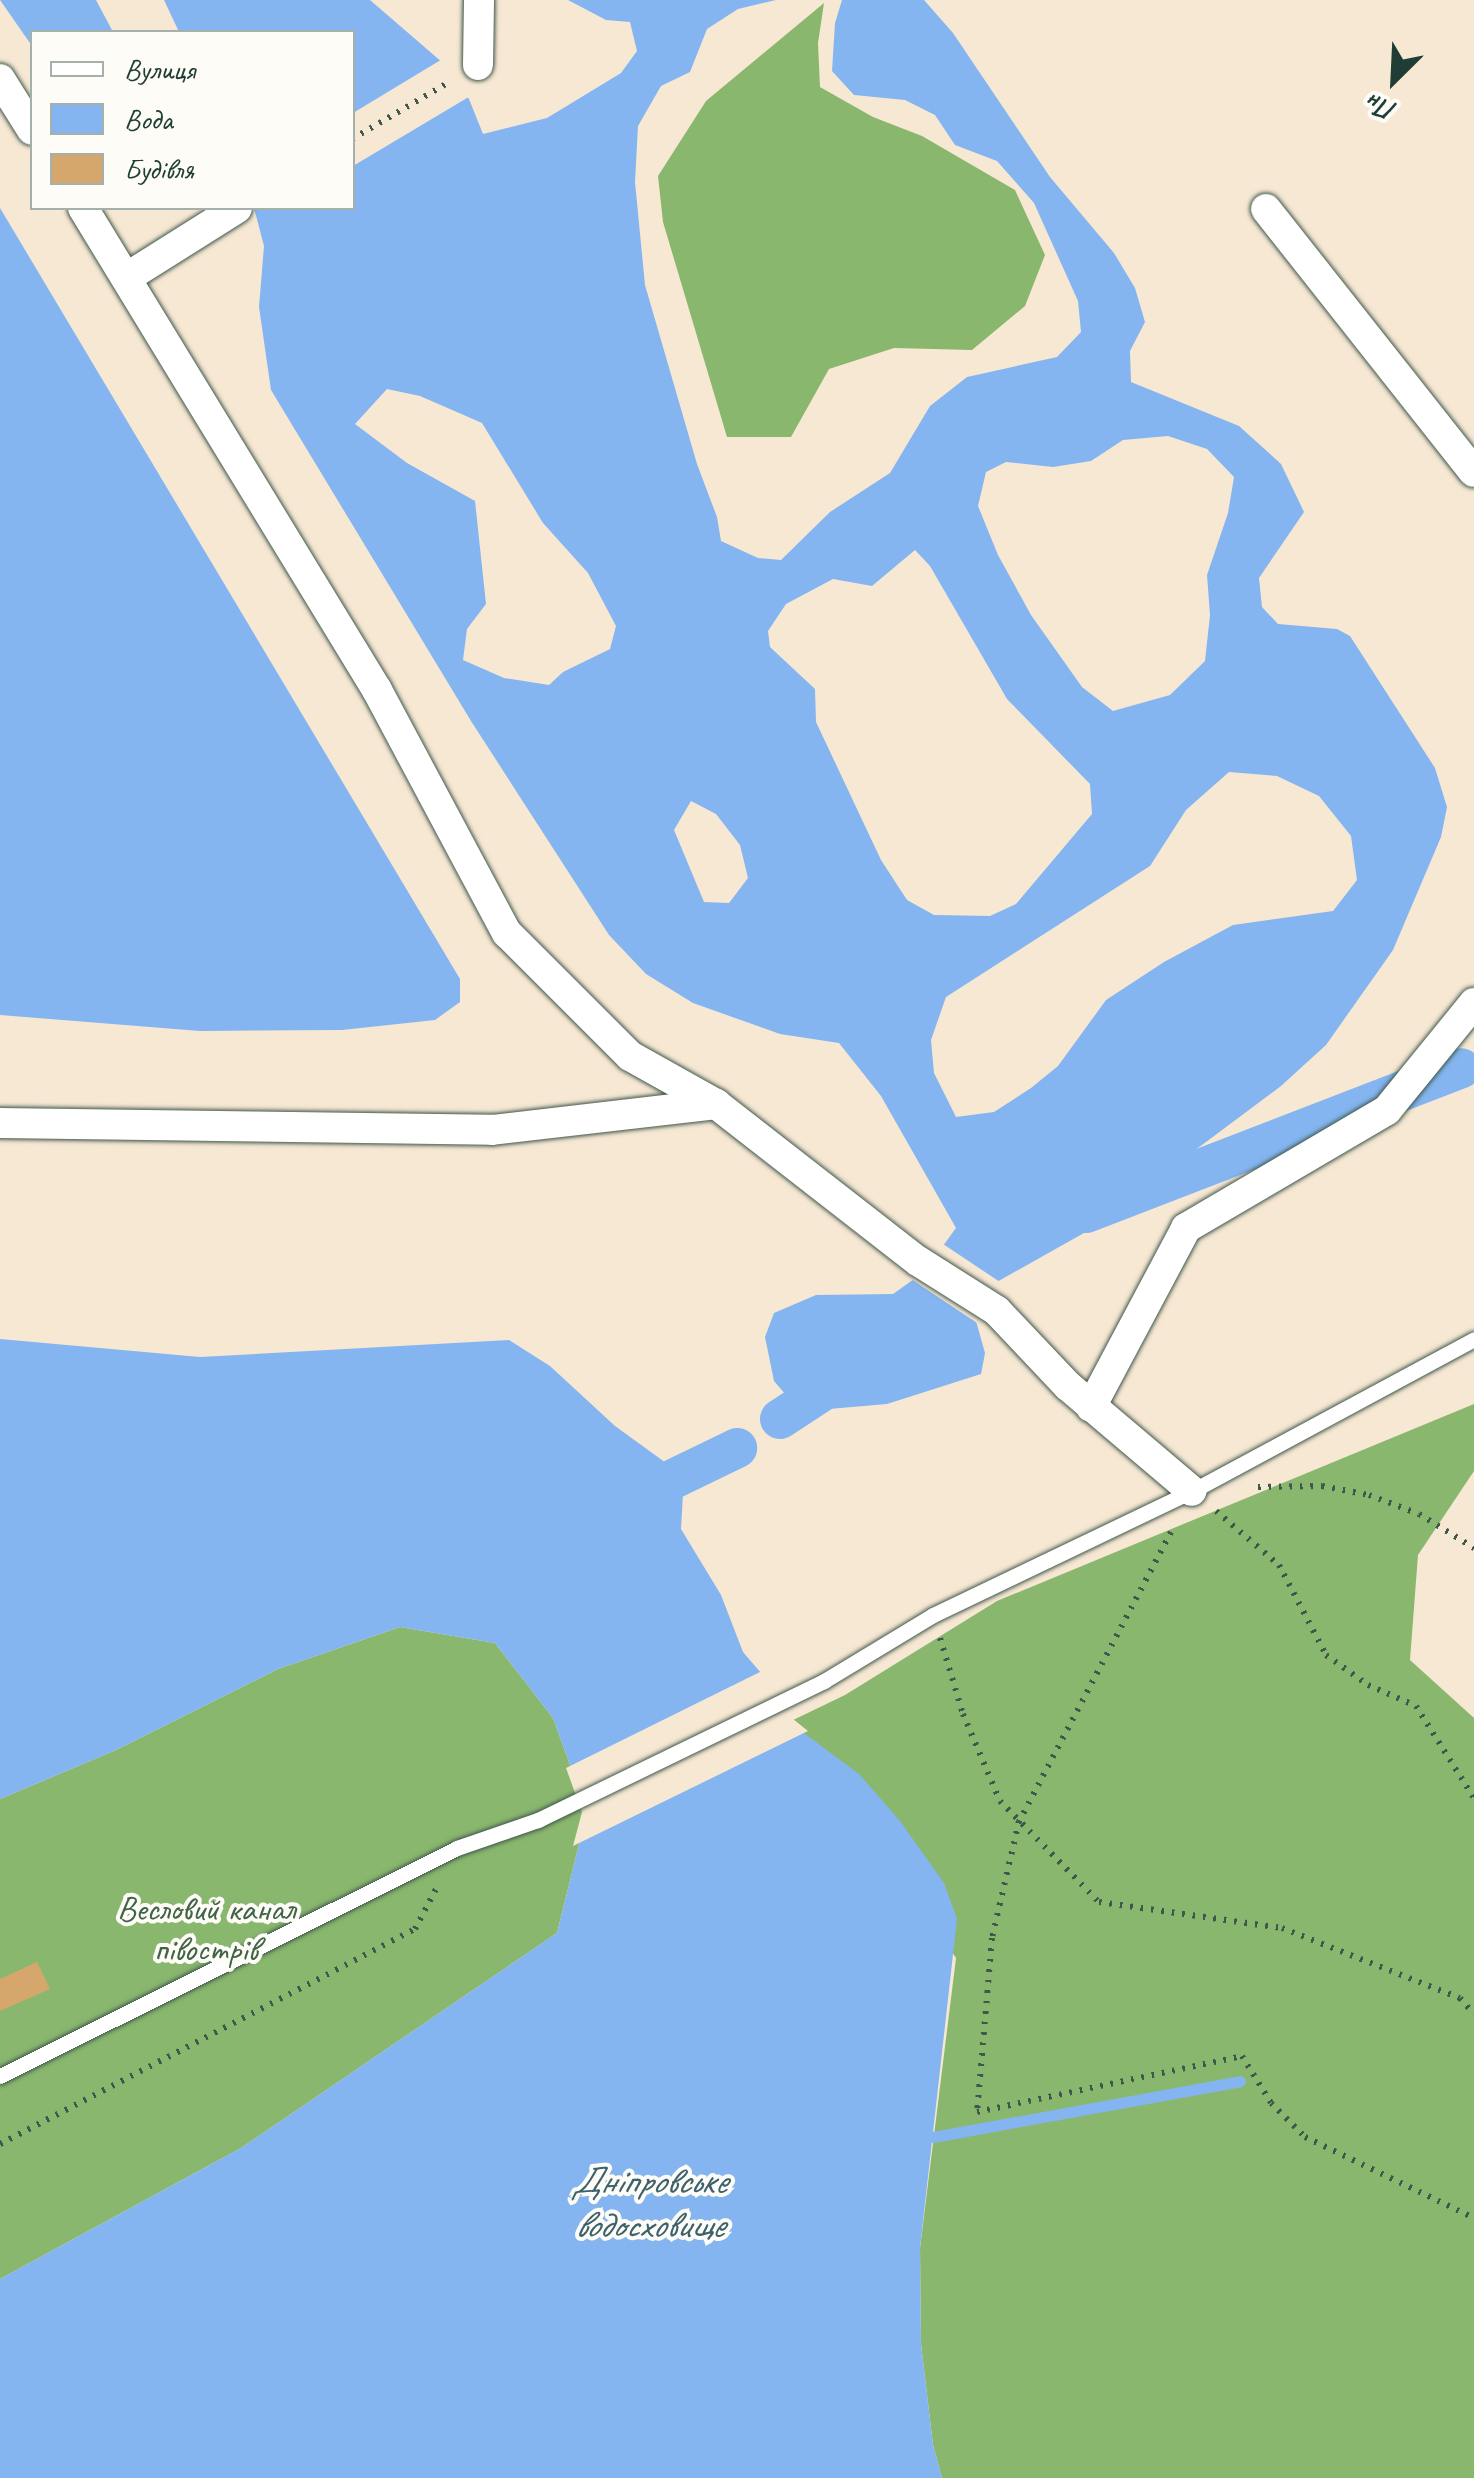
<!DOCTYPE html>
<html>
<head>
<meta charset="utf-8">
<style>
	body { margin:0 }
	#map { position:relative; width:1474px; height:2478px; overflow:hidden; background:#f7e8d3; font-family:Caveat,sans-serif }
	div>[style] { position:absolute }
	.forest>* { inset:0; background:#8ab76e }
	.water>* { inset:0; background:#84b5f0 }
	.pier>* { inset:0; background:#f7e8d3 }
	.stream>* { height:11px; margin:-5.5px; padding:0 5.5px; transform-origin:5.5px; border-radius:5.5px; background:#84b5f0 }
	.canal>* { height:40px; margin:-20px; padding:0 20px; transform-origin:20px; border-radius:20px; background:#84b5f0 }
	.building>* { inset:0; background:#d5a76d }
	.path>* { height:6px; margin-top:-3px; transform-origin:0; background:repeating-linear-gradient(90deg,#3f574c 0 2.5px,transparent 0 10.5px) }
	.roads { filter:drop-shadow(0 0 2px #3f574c) drop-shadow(0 0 2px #3f574c) }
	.lane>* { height:15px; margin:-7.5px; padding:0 7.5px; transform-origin:7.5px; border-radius:7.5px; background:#fff }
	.street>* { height:30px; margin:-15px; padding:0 15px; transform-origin:15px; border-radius:15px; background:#fff }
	span { translate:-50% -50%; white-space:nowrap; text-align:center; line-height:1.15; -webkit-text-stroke:8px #fdfcf7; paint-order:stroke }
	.park-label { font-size:35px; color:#426347 }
	.water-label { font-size:38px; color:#3d616c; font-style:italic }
	.legend { position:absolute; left:30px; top:30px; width:325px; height:180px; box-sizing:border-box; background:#fdfcf7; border:2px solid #a4b0a9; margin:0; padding:12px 18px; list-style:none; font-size:30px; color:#1f3d34 }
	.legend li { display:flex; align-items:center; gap:20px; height:50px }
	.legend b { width:50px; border:2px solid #a4b0a9 }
	.north { position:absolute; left:1344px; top:30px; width:100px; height:100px; -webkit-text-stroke:8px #fdfcf7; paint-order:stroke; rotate:204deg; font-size:28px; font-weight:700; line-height:40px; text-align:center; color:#1f3d34 }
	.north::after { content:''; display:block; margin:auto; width:35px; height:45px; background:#1f3d34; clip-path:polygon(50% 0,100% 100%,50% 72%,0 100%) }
</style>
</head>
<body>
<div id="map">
	<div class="forest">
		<div style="clip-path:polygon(824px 3px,818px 43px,820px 87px,873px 117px,922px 136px,1015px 190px,1045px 255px,1025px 306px,972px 350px,894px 348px,829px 369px,791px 437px,727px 437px,663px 222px,658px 176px,706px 101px)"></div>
		<div style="clip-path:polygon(1474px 1404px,1474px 1471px,1418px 1555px,1410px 1660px,1474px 1718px,1474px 2478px,942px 2478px,933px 2445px,921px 2344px,920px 2248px,956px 1958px,819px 1746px,789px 1722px,845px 1695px,997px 1601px)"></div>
		<div style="clip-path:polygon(400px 1627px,495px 1643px,553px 1718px,587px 1812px,557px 1933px,241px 2148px,0 2279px,0 1799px,116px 1750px,278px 1669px)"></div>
	</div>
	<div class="water">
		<div style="clip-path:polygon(0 0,96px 0,113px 32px,32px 32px,32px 46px)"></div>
		<div style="clip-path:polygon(evenodd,164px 0,370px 0,443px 63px,469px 99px,483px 134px,547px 118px,621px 73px,637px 51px,630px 22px,606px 20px,568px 0,776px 0,738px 9px,707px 29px,690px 72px,661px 86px,638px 126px,635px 182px,645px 285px,697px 464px,717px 517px,721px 541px,758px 558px,781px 560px,830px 512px,890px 473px,930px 406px,967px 377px,1057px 357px,1081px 332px,1078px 301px,1034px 203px,997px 161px,955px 145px,935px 115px,905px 100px,854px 95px,832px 71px,835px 23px,842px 0,924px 0,953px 33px,1050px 177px,1114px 253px,1135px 288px,1145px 322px,1130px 351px,1131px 382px,1239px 426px,1281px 464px,1304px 512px,1259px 578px,1262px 607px,1278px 624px,1337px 629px,1350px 636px,1435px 768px,1447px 807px,1441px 837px,1393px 950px,1326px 1045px,1281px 1086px,1084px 1233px,995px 1283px,976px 1321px,985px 1353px,981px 1374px,887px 1404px,817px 1410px,793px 1403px,774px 1381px,765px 1337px,774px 1313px,816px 1295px,893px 1294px,924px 1272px,956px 1228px,881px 1096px,839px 1043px,780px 1034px,693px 1003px,646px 974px,609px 935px,471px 721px,271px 390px,259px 307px,264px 246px,254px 208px,352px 208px,352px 32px,179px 32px,164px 0,387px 389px,420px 396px,482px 423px,543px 523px,588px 573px,616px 626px,610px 649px,563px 672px,549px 685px,504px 678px,463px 660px,467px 629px,486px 604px,475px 501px,407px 463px,355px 424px,387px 389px,164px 0,1168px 436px,1207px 449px,1234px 477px,1228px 513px,1207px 575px,1210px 615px,1205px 661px,1170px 695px,1113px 711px,1082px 687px,1031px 615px,998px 555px,978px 506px,986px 472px,1006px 462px,1053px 467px,1091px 461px,1123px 440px,1168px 436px,164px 0,915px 550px,930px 566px,1007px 699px,1090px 784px,1092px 814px,1016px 904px,990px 916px,934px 915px,907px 900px,881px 860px,816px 722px,815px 689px,770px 647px,768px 631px,786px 604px,833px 579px,872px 586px,915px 550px,164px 0,1229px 772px,1277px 776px,1319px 796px,1351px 836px,1357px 880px,1333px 911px,1233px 925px,1164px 962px,1106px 1000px,1058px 1066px,1031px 1088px,994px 1112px,956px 1117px,934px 1073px,931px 1040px,946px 997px,1150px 866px,1186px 810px,1229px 772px,164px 0,691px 801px,716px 814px,740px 845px,748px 878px,729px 903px,704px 902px,674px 830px,691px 801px)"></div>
		<div style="clip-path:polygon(0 208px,460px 979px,460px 1002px,435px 1020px,342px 1030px,200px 1031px,0 1015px)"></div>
		<div style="clip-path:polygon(0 1339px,200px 1357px,509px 1340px,550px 1366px,615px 1426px,684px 1476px,681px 1529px,721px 1595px,743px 1652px,786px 1702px,789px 1722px,859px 1774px,900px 1821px,944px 1883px,957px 1919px,920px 2248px,921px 2344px,933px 2445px,942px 2478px,0 2478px,0 2279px,241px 2148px,557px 1933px,587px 1812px,553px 1718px,495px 1643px,400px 1627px,278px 1669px,116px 1750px,0 1799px)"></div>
	</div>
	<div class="pier">
		<div style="clip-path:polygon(444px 58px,472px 95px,353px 166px,353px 113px)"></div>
		<div style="clip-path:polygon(940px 1242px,1003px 1284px,982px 1321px,983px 1327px,908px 1277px)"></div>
		<div style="clip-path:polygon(764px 1670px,790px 1699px,793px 1719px,808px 1731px,573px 1846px,582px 1812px,566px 1768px)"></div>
	</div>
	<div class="stream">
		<div style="left:933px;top:2137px;width:312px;rotate:-10.3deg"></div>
	</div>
	<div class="canal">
		<div style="left:1086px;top:1213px;width:402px;rotate:-21.1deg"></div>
		<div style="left:780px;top:1419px;width:77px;rotate:-33.3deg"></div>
		<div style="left:632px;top:1499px;width:117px;rotate:-25.9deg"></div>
	</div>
	<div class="building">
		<div style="clip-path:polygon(37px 1962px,50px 1989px,0 2011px,0 1979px)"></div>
	</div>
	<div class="path">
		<div style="left:352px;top:139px;width:115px;rotate:-30.4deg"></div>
		<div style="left:1258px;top:1487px;width:64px;rotate:-0.9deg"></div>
		<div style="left:1322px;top:1486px;width:48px;rotate:10.8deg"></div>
		<div style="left:1369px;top:1495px;width:53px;rotate:20.8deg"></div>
		<div style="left:1419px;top:1514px;width:65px;rotate:31.7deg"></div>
		<div style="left:1216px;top:1511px;width:83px;rotate:40.6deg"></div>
		<div style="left:1279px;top:1565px;width:102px;rotate:62.4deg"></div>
		<div style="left:1326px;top:1655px;width:52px;rotate:35.5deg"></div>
		<div style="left:1368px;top:1685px;width:52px;rotate:23.6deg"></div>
		<div style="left:1416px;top:1706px;width:109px;rotate:57.8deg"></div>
		<div style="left:1171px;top:1532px;width:327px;rotate:117.7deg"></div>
		<div style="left:1019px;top:1821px;width:120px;rotate:103deg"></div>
		<div style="left:992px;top:1938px;width:175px;rotate:94.9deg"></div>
		<div style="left:977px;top:2112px;width:271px;rotate:-11.9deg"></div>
		<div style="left:1242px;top:2056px;width:55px;rotate:58.3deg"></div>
		<div style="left:1271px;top:2103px;width:48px;rotate:45deg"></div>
		<div style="left:1305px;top:2137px;width:187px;rotate:25.6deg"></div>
		<div style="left:940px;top:1638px;width:79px;rotate:73.2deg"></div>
		<div style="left:963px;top:1714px;width:95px;rotate:67deg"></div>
		<div style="left:1000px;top:1801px;width:141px;rotate:45.6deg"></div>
		<div style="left:1099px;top:1902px;width:185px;rotate:8.1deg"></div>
		<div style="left:1282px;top:1928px;width:191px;rotate:21.5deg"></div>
		<div style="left:1460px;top:1998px;width:21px;rotate:49deg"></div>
		<div style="left:0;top:2144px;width:467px;rotate:-27.4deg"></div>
		<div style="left:415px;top:1929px;width:45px;rotate:-62.3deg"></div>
	</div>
	<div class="roads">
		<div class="lane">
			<div style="left:0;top:2076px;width:511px;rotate:-26.51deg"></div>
			<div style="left:457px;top:1848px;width:86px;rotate:-19.1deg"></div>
			<div style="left:538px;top:1820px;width:318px;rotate:-25.9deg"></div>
			<div style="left:824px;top:1681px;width:127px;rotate:-31.2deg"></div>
			<div style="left:933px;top:1615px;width:287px;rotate:-25.6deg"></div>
			<div style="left:1192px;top:1491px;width:320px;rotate:-28.3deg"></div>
		</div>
		<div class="street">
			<div style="left:478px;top:65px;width:65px;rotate:-89.1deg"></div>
			<div style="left:0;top:79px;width:60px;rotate:57.9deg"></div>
			<div style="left:83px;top:208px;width:565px;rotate:58.62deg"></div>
			<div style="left:377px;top:690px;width:276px;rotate:61.9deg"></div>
			<div style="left:507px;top:933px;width:174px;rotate:45deg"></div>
			<div style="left:630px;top:1056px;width:98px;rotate:29.2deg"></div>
			<div style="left:716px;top:1104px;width:256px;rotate:37.9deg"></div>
			<div style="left:918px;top:1261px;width:93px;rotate:32.3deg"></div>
			<div style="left:997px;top:1311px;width:103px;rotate:46.6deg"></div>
			<div style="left:1068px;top:1386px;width:162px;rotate:40.3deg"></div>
			<div style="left:1266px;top:209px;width:335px;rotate:51.7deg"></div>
			<div style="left:126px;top:278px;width:131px;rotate:-32.2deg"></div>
			<div style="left:0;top:1123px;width:492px;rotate:0.8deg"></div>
			<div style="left:492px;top:1130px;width:226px;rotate:-6.6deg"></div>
			<div style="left:1091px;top:1407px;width:203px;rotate:-62deg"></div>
			<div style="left:1186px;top:1228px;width:233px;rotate:-30.4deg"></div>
			<div style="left:1387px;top:1110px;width:138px;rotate:-50.9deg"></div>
		</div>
	</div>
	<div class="park-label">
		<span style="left:206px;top:1929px">Весловий канал<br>півострів</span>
	</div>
	<div class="water-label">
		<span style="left:649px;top:2203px">Дніпровське<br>водосховище</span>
	</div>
	<ul class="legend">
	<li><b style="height:12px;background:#fff"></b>Вулиця</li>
	<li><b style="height:28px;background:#84b5f0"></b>Вода</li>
	<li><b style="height:28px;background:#d5a76d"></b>Будівля</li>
	</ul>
	<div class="north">Пн</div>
</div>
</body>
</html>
